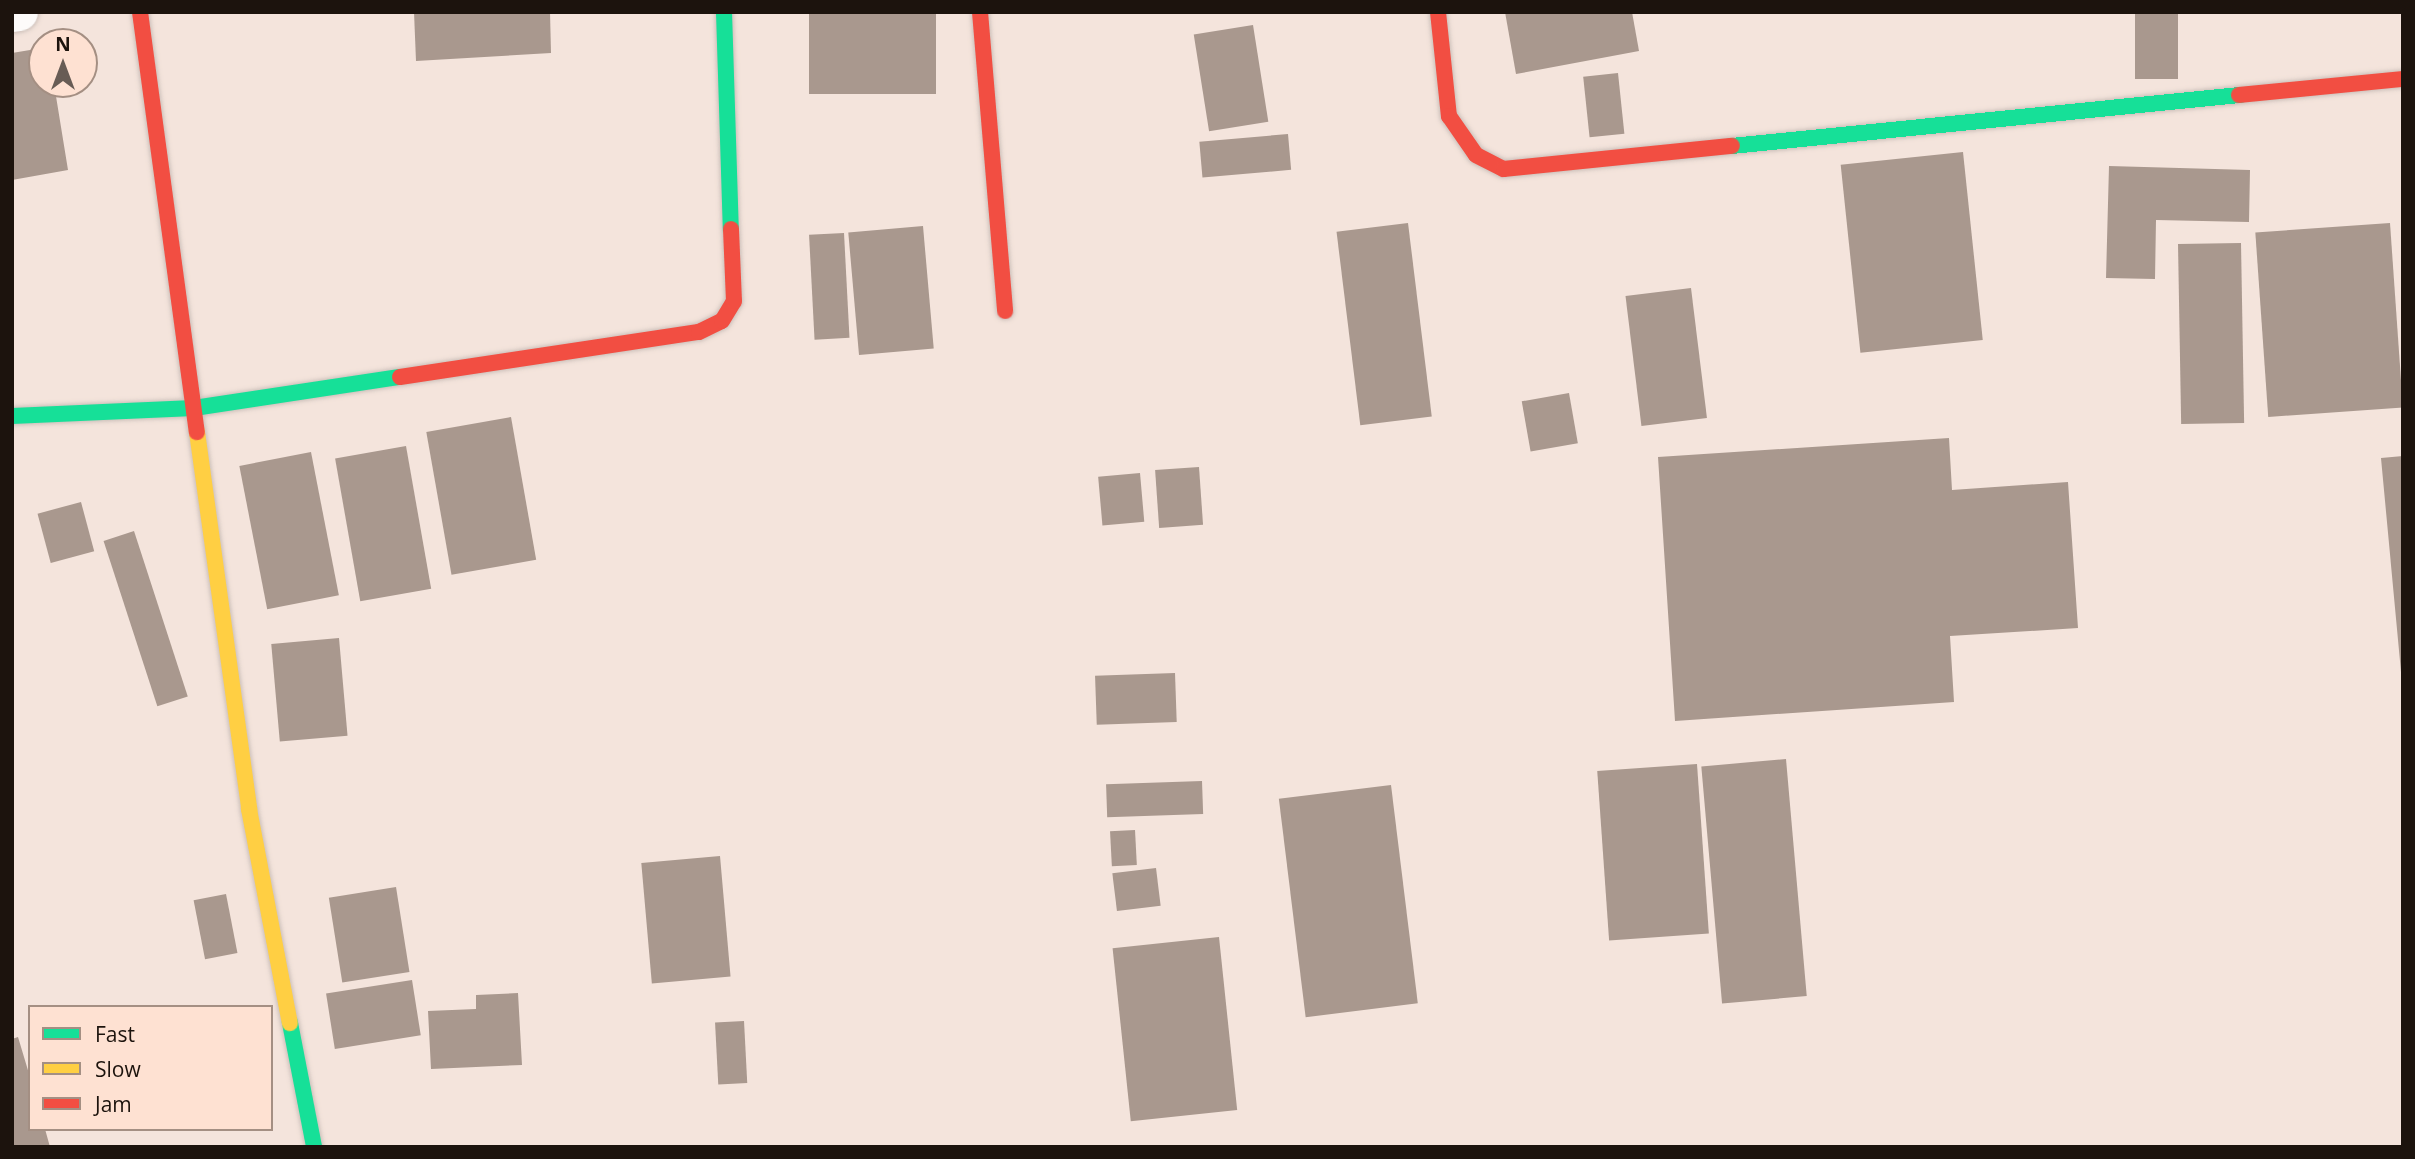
<!DOCTYPE html>
<html>
<head>
<meta charset="utf-8">
<style>
	body { margin:0 }
	#map { position:relative; width:2415px; height:1159px; overflow:hidden; background:#f4e4dc; font-family:"Open Sans",sans-serif }
	div>[style] { position:absolute }
	.building>* { inset:0; background:#a9988e; transform-origin:0 0 }
	.roads { filter:drop-shadow(0 0 2px #ccc0ba) drop-shadow(0 0 2px #ccc0ba) }
	.street>* { height:38px; margin:-19px; padding:0 19px; transform-origin:19px; border-radius:19px; background:#fdfbfa }
	.fast>* { height:16px; margin:-8px; padding:0 8px; transform-origin:8px; border-radius:8px; background:#16e098 }
	.slow>* { height:16px; margin:-8px; padding:0 8px; transform-origin:8px; border-radius:8px; background:#ffcf43 }
	.jam>* { height:16px; margin:-8px; padding:0 8px; transform-origin:8px; border-radius:8px; background:#f24e42 }
	span { translate:-50% -50%; white-space:nowrap; text-align:center; line-height:1.15; -webkit-text-stroke:7px #fee1d2; paint-order:stroke }
	.frame { position:absolute; inset:0; border:14px solid #1c130d; pointer-events:none }
	.legend { position:absolute; left:28px; top:1005px; width:245px; height:126px; box-sizing:border-box; background:#fee1d2; border:2px solid #a48f83; margin:0; padding:9px 12px; list-style:none; font-size:21px; color:#1c130d }
	.legend li { display:flex; align-items:center; gap:14px; height:35px }
	.legend b { width:35px; border:2px solid #a48f83 }
	.north { position:absolute; left:28px; top:28px; width:70px; height:70px; box-sizing:border-box; background:#fee1d2; border:2px solid #a48f83; border-radius:50%; rotate:0deg; font-size:19px; font-weight:700; line-height:28px; text-align:center; color:#1c130d }
	.north::after { content:''; display:block; margin:auto; width:24px; height:32px; background:#685c55; clip-path:polygon(50% 0,100% 100%,50% 72%,0 100%) }
</style>
</head>
<body>
<div id="map">
	<div class="building">
		<div style="clip-path:polygon(414px 12px,550px 12px,551px 53px,416px 61px)"></div>
		<div style="left:809px;top:12px;width:127px;height:82px"></div>
		<div style="clip-path:polygon(1505px 12px,1632px 12px,1639px 51px,1516px 74px)"></div>
		<div style="left:2135px;top:12px;width:43px;height:67px"></div>
		<div style="left:1253px;top:25px;width:98px;height:60px;rotate:81deg"></div>
		<div style="clip-path:polygon(42px 48px,42px 84px,54px 84px,68px 170px,12px 180px,12px 53px)"></div>
		<div style="left:1618px;top:73px;width:61px;height:35px;rotate:84deg"></div>
		<div style="left:1288px;top:134px;width:36px;height:89px;rotate:85deg"></div>
		<div style="left:1963px;top:152px;width:189px;height:123px;rotate:84deg"></div>
		<div style="clip-path:polygon(2109px 166px,2250px 170px,2249px 222px,2156px 220px,2155px 279px,2106px 278px)"></div>
		<div style="left:1408px;top:223px;width:195px;height:72px;rotate:83deg"></div>
		<div style="left:2390px;top:223px;width:185px;height:135px;rotate:86deg"></div>
		<div style="left:923px;top:226px;width:123px;height:75px;rotate:85deg"></div>
		<div style="left:844px;top:233px;width:105px;height:35px;rotate:87deg"></div>
		<div style="left:2241px;top:243px;width:180px;height:63px;rotate:89deg"></div>
		<div style="left:1691px;top:288px;width:131px;height:66px;rotate:83deg"></div>
		<div style="left:1569px;top:393px;width:51px;height:48px;rotate:80deg"></div>
		<div style="left:511px;top:417px;width:145px;height:86px;rotate:80deg"></div>
		<div style="clip-path:polygon(1949px 438px,1952px 490px,2068px 482px,2078px 628px,1950px 636px,1954px 702px,1675px 721px,1658px 457px)"></div>
		<div style="left:406px;top:446px;width:145px;height:72px;rotate:80deg"></div>
		<div style="left:311px;top:452px;width:146px;height:73px;rotate:79deg"></div>
		<div style="clip-path:polygon(2403px 456px,2403px 672px,2401px 672px,2381px 458px)"></div>
		<div style="left:1199px;top:467px;width:58px;height:44px;rotate:86deg"></div>
		<div style="left:1140px;top:473px;width:49px;height:42px;rotate:85deg"></div>
		<div style="left:81px;top:502px;width:51px;height:45px;rotate:75deg"></div>
		<div style="left:134px;top:531px;width:174px;height:32px;rotate:72deg"></div>
		<div style="left:339px;top:638px;width:98px;height:68px;rotate:85deg"></div>
		<div style="left:1175px;top:673px;width:49px;height:80px;rotate:88deg"></div>
		<div style="left:1786px;top:759px;width:238px;height:85px;rotate:85deg"></div>
		<div style="left:1697px;top:764px;width:170px;height:100px;rotate:86deg"></div>
		<div style="left:1202px;top:781px;width:33px;height:96px;rotate:88deg"></div>
		<div style="left:1391px;top:785px;width:220px;height:113px;rotate:83deg"></div>
		<div style="left:1135px;top:830px;width:35px;height:25px;rotate:87deg"></div>
		<div style="left:720px;top:856px;width:121px;height:79px;rotate:85deg"></div>
		<div style="left:1156px;top:868px;width:38px;height:44px;rotate:83deg"></div>
		<div style="left:396px;top:887px;width:86px;height:68px;rotate:81deg"></div>
		<div style="left:226px;top:894px;width:60px;height:33px;rotate:79deg"></div>
		<div style="left:1219px;top:937px;width:174px;height:107px;rotate:84deg"></div>
		<div style="left:412px;top:980px;width:56px;height:87px;rotate:81deg"></div>
		<div style="clip-path:polygon(518px 993px,522px 1065px,431px 1069px,428px 1011px,476px 1009px,476px 995px)"></div>
		<div style="left:744px;top:1021px;width:62px;height:29px;rotate:87deg"></div>
		<div style="clip-path:polygon(18px 1037px,30px 1077px,30px 1129px,45px 1129px,50px 1147px,12px 1147px,12px 1039px)"></div>
	</div>
	<div class="roads">
		<div class="street">
			<div style="left:12px;top:13px;width:7px;rotate:-8deg"></div>
		</div>
		<div class="fast">
			<div style="left:724px;top:12px;width:217px;rotate:88.2deg"></div>
			<div style="left:1732px;top:146px;width:510px;rotate:-5.74deg"></div>
			<div style="left:12px;top:416px;width:182px;rotate:-2.5deg"></div>
			<div style="left:194px;top:408px;width:208px;rotate:-8.6deg"></div>
			<div style="left:290px;top:1023px;width:126px;rotate:79deg"></div>
		</div>
		<div class="slow">
			<div style="left:197px;top:432px;width:381px;rotate:82.1deg"></div>
			<div style="left:249px;top:809px;width:218px;rotate:79.2deg"></div>
		</div>
		<div class="jam">
			<div style="left:140px;top:12px;width:424px;rotate:82.3deg"></div>
			<div style="left:980px;top:12px;width:300px;rotate:85.2deg"></div>
			<div style="left:1438px;top:12px;width:105px;rotate:84deg"></div>
			<div style="left:1449px;top:116px;width:47px;rotate:55.3deg"></div>
			<div style="left:1476px;top:155px;width:31px;rotate:27deg"></div>
			<div style="left:1504px;top:169px;width:229px;rotate:-5.8deg"></div>
			<div style="left:2239px;top:95px;width:165px;rotate:-5.6deg"></div>
			<div style="left:400px;top:377px;width:302px;rotate:-8.6deg"></div>
			<div style="left:699px;top:332px;width:25px;rotate:-26deg"></div>
			<div style="left:722px;top:321px;width:23px;rotate:-59deg"></div>
			<div style="left:734px;top:301px;width:72px;rotate:-92.4deg"></div>
		</div>
	</div>
	<div class="frame"></div>
	<ul class="legend">
	<li><b style="height:9px;background:#16e098"></b>Fast</li>
	<li><b style="height:9px;background:#ffcf43"></b>Slow</li>
	<li><b style="height:9px;background:#f24e42"></b>Jam</li>
	</ul>
	<div class="north">N</div>
</div>
</body>
</html>
